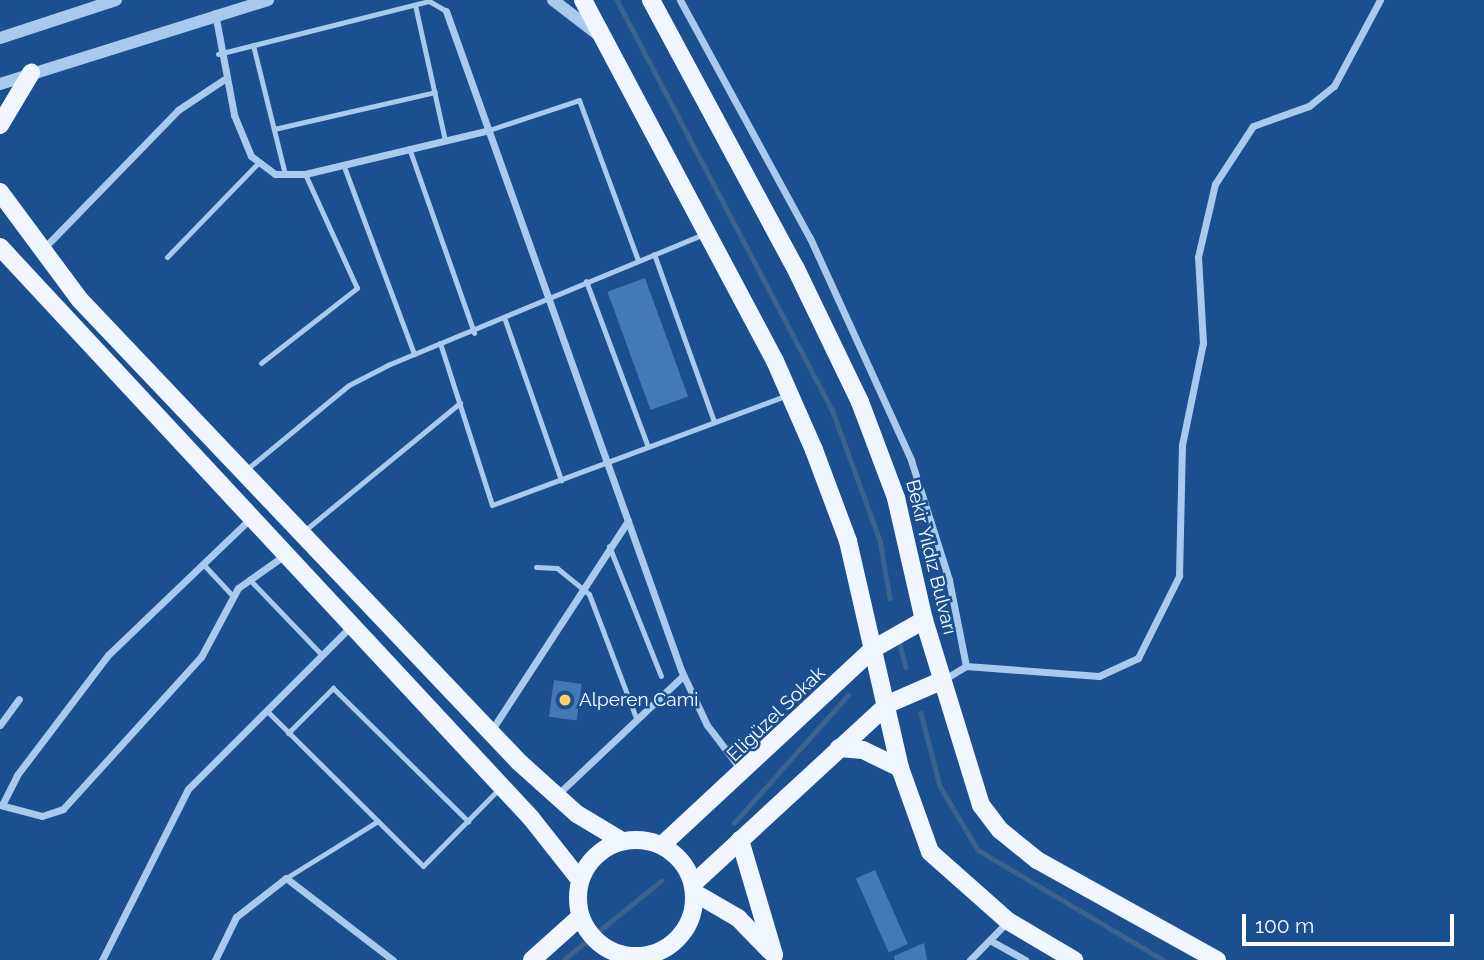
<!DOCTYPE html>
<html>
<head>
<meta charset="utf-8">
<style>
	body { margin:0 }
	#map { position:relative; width:1484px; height:960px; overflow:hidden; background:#1b4f8f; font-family:Raleway,sans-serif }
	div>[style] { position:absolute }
	.stream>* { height:4.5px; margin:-2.25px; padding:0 2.25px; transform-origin:2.25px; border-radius:2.25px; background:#3c6290 }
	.building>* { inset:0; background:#4478b7; transform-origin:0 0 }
	.service>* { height:5px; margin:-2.5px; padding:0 2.5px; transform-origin:2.5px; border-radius:2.5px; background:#a9c9ee }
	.minor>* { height:7px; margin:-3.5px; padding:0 3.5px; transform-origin:3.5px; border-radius:3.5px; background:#a9c9ee }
	.tertiary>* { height:12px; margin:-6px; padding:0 6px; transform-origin:6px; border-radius:6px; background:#a9c9ee }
	.primary>* { height:18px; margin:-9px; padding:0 9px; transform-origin:9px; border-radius:9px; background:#f0f6ff }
	.primary>.ring { margin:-9px; padding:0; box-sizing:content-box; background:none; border:18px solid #f0f6ff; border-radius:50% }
	.dots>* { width:19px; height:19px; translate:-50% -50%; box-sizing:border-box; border:4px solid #1b4f8f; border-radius:50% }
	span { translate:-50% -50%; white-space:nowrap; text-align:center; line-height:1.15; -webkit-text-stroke:5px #1b4f8f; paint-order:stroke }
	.street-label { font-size:19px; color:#fff }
	.poi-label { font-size:19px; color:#fff }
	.left { translate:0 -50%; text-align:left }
	.scale { position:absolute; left:1242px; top:914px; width:212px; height:32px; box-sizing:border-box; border:4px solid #fff; border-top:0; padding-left:9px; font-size:21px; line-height:24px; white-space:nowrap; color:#fff; -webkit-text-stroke:5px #1b4f8f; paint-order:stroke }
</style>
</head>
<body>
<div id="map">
	<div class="stream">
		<div style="left:617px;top:0;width:462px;rotate:62.3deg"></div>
		<div style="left:832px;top:409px;width:140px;rotate:69.9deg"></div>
		<div style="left:880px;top:540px;width:59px;rotate:80.2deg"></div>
		<div style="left:899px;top:641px;width:27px;rotate:75deg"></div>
		<div style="left:921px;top:713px;width:75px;rotate:75.4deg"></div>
		<div style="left:940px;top:786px;width:74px;rotate:59.3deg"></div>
		<div style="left:978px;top:850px;width:215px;rotate:30.7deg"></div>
		<div style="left:734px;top:823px;width:171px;rotate:-48.3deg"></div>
		<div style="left:599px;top:931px;width:80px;rotate:-38.9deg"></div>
		<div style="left:563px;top:960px;width:29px;rotate:-38deg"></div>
	</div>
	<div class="building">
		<div style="left:645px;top:278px;width:126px;height:40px;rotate:70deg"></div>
		<div style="left:554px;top:680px;width:28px;height:37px;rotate:8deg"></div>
		<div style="left:875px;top:870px;width:81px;height:21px;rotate:66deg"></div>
		<div style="clip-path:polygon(924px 943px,927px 960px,895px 960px,894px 956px)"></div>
	</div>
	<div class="service">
		<div style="left:415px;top:5px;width:138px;rotate:77.5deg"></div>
		<div style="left:253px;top:45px;width:133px;rotate:76.1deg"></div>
		<div style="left:218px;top:54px;width:218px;rotate:-14.1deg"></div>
		<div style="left:429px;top:1px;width:20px;rotate:30deg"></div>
		<div style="left:274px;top:129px;width:165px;rotate:-12.9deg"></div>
		<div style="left:486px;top:131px;width:98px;rotate:-18.4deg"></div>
		<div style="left:579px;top:100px;width:171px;rotate:69.8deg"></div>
		<div style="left:409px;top:148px;width:196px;rotate:70.6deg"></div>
		<div style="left:343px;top:164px;width:203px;rotate:69.5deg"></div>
		<div style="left:654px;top:254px;width:178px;rotate:70.3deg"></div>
		<div style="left:167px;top:257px;width:131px;rotate:-45.9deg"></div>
		<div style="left:586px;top:281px;width:177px;rotate:69.5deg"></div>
		<div style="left:505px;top:320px;width:170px;rotate:70.7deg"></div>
		<div style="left:440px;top:343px;width:170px;rotate:72.2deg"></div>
		<div style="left:492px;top:505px;width:315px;rotate:-20.4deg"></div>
		<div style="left:261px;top:363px;width:122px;rotate:-38deg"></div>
		<div style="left:357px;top:288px;width:125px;rotate:-114.5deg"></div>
		<div style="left:247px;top:469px;width:132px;rotate:-39.5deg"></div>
		<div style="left:349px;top:385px;width:46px;rotate:-27.1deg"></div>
		<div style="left:390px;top:364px;width:340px;rotate:-22.5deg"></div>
		<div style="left:304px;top:531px;width:202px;rotate:-39.4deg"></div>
		<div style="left:609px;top:546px;width:140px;rotate:68.2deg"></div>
		<div style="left:203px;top:564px;width:42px;rotate:46.9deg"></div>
		<div style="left:536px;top:567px;width:21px;rotate:3deg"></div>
		<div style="left:557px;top:568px;width:41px;rotate:39.1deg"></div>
		<div style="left:589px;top:594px;width:133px;rotate:69.2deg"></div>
		<div style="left:249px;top:579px;width:104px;rotate:46.2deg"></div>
		<div style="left:266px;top:710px;width:221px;rotate:44.8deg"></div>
		<div style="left:423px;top:866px;width:108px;rotate:-45.4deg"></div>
		<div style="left:288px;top:733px;width:64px;rotate:-45deg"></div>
		<div style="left:333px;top:688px;width:190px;rotate:44.6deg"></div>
		<div style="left:286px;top:878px;width:108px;rotate:-31.8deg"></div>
	</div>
	<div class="minor">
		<div style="left:680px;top:0;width:271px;rotate:61.4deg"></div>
		<div style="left:810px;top:238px;width:244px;rotate:65.5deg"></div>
		<div style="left:911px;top:460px;width:126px;rotate:72.4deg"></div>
		<div style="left:949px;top:580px;width:88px;rotate:78.8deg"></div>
		<div style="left:966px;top:666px;width:133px;rotate:4.3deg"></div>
		<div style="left:1099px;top:676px;width:43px;rotate:-24.8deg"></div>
		<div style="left:1138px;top:658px;width:92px;rotate:-63.4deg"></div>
		<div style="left:1179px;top:576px;width:131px;rotate:-88.7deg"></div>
		<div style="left:1182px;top:445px;width:104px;rotate:-78.4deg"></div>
		<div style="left:1203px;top:343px;width:86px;rotate:-93.3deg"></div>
		<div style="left:1198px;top:257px;width:75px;rotate:-76.9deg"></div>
		<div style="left:1215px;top:184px;width:69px;rotate:-56.8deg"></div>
		<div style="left:1253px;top:126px;width:59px;rotate:-19.7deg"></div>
		<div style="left:1309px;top:106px;width:32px;rotate:-39deg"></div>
		<div style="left:1334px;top:86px;width:98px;rotate:-61.9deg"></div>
		<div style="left:446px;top:11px;width:700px;rotate:70.37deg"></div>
		<div style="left:681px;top:670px;width:61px;rotate:64.7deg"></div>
		<div style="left:707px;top:725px;width:58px;rotate:52.7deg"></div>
		<div style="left:215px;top:13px;width:104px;rotate:79.4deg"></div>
		<div style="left:234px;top:115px;width:44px;rotate:67.5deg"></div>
		<div style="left:251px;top:156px;width:30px;rotate:37deg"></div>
		<div style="left:275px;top:174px;width:30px"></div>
		<div style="left:305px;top:174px;width:186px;rotate:-13.4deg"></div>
		<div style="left:43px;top:249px;width:194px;rotate:-45.8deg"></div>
		<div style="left:178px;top:110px;width:54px;rotate:-33.7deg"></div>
		<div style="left:943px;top:680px;width:27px;rotate:-31deg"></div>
		<div style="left:0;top:725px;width:32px;rotate:-54deg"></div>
		<div style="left:491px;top:731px;width:251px;rotate:-56.9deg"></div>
		<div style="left:557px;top:795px;width:173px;rotate:-43.4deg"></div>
		<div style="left:0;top:805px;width:43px;rotate:14.7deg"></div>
		<div style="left:42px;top:816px;width:22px;rotate:-18deg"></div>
		<div style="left:63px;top:809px;width:205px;rotate:-47.8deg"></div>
		<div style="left:201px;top:657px;width:78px;rotate:-61.8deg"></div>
		<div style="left:238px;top:588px;width:57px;rotate:-35.1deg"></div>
		<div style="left:2px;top:805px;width:34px;rotate:-63deg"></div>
		<div style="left:17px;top:775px;width:151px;rotate:-52.8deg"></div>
		<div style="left:108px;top:655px;width:198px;rotate:-43.8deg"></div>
		<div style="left:993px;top:942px;width:37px;rotate:29deg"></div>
		<div style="left:102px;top:960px;width:191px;rotate:-63.3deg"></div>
		<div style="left:188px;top:789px;width:231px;rotate:-45deg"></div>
		<div style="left:215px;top:960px;width:48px;rotate:-64deg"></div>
		<div style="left:236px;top:917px;width:63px;rotate:-38deg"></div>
		<div style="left:286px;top:878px;width:135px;rotate:37.5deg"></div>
		<div style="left:970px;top:960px;width:54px;rotate:-45.7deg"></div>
	</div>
	<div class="tertiary">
		<div style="left:553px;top:0;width:59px;rotate:37.5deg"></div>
		<div style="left:0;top:38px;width:122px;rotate:-18.1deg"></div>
		<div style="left:0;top:84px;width:281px;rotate:-17.4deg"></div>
	</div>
	<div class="primary">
		<div style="left:583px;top:0;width:409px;rotate:62deg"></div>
		<div style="left:775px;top:361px;width:97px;rotate:66.3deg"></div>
		<div style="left:814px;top:450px;width:97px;rotate:69.5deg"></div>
		<div style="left:848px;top:541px;width:233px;rotate:77.1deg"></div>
		<div style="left:900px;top:768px;width:89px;rotate:70.3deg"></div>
		<div style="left:930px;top:852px;width:104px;rotate:41.5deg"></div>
		<div style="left:1008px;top:921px;width:77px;rotate:30.6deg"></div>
		<div style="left:651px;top:0;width:303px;rotate:61.7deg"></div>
		<div style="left:795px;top:267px;width:150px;rotate:64.3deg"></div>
		<div style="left:860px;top:402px;width:103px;rotate:69.4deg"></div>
		<div style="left:896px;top:498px;width:125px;rotate:77.1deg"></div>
		<div style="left:924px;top:620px;width:194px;rotate:72.9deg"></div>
		<div style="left:981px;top:805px;width:31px;rotate:53deg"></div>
		<div style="left:1000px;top:830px;width:48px;rotate:39deg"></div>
		<div style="left:1037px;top:860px;width:206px;rotate:29.1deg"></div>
		<div style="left:0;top:125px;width:61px;rotate:-59.2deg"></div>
		<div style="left:0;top:192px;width:134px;rotate:53.5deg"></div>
		<div style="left:80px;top:300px;width:637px;rotate:46.46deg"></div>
		<div style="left:519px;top:762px;width:78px;rotate:41.9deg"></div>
		<div style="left:577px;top:814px;width:52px;rotate:31deg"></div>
		<div style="left:0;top:247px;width:780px;rotate:47.08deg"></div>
		<div style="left:531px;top:818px;width:79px;rotate:51.7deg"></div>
		<div style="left:839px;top:748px;width:24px;rotate:5deg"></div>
		<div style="left:863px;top:750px;width:41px;rotate:25.9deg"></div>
		<div class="ring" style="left:578px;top:840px;width:98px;height:98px"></div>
		<div style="left:740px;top:840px;width:120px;rotate:73.5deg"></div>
		<div style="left:662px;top:845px;width:288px;rotate:-42.9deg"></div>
		<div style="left:873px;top:649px;width:59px;rotate:-29.6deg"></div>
		<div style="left:693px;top:884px;width:265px;rotate:-42.7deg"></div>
		<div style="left:888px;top:704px;width:58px;rotate:-23.5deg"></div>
		<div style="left:695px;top:893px;width:50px;rotate:30.2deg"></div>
		<div style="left:738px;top:918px;width:46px;rotate:45.9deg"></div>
		<div style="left:532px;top:960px;width:64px;rotate:-41.9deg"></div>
	</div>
	<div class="dots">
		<div style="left:565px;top:700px;background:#ffd166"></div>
	</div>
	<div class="street-label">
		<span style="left:931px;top:557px;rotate:76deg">Bekir Yıldız Bulvarı</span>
		<span style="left:776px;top:714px;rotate:-44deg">Eligüzel Sokak</span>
	</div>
	<div class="poi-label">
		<span class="left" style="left:579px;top:700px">Alperen Cami</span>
	</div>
	<div class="scale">100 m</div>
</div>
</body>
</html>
